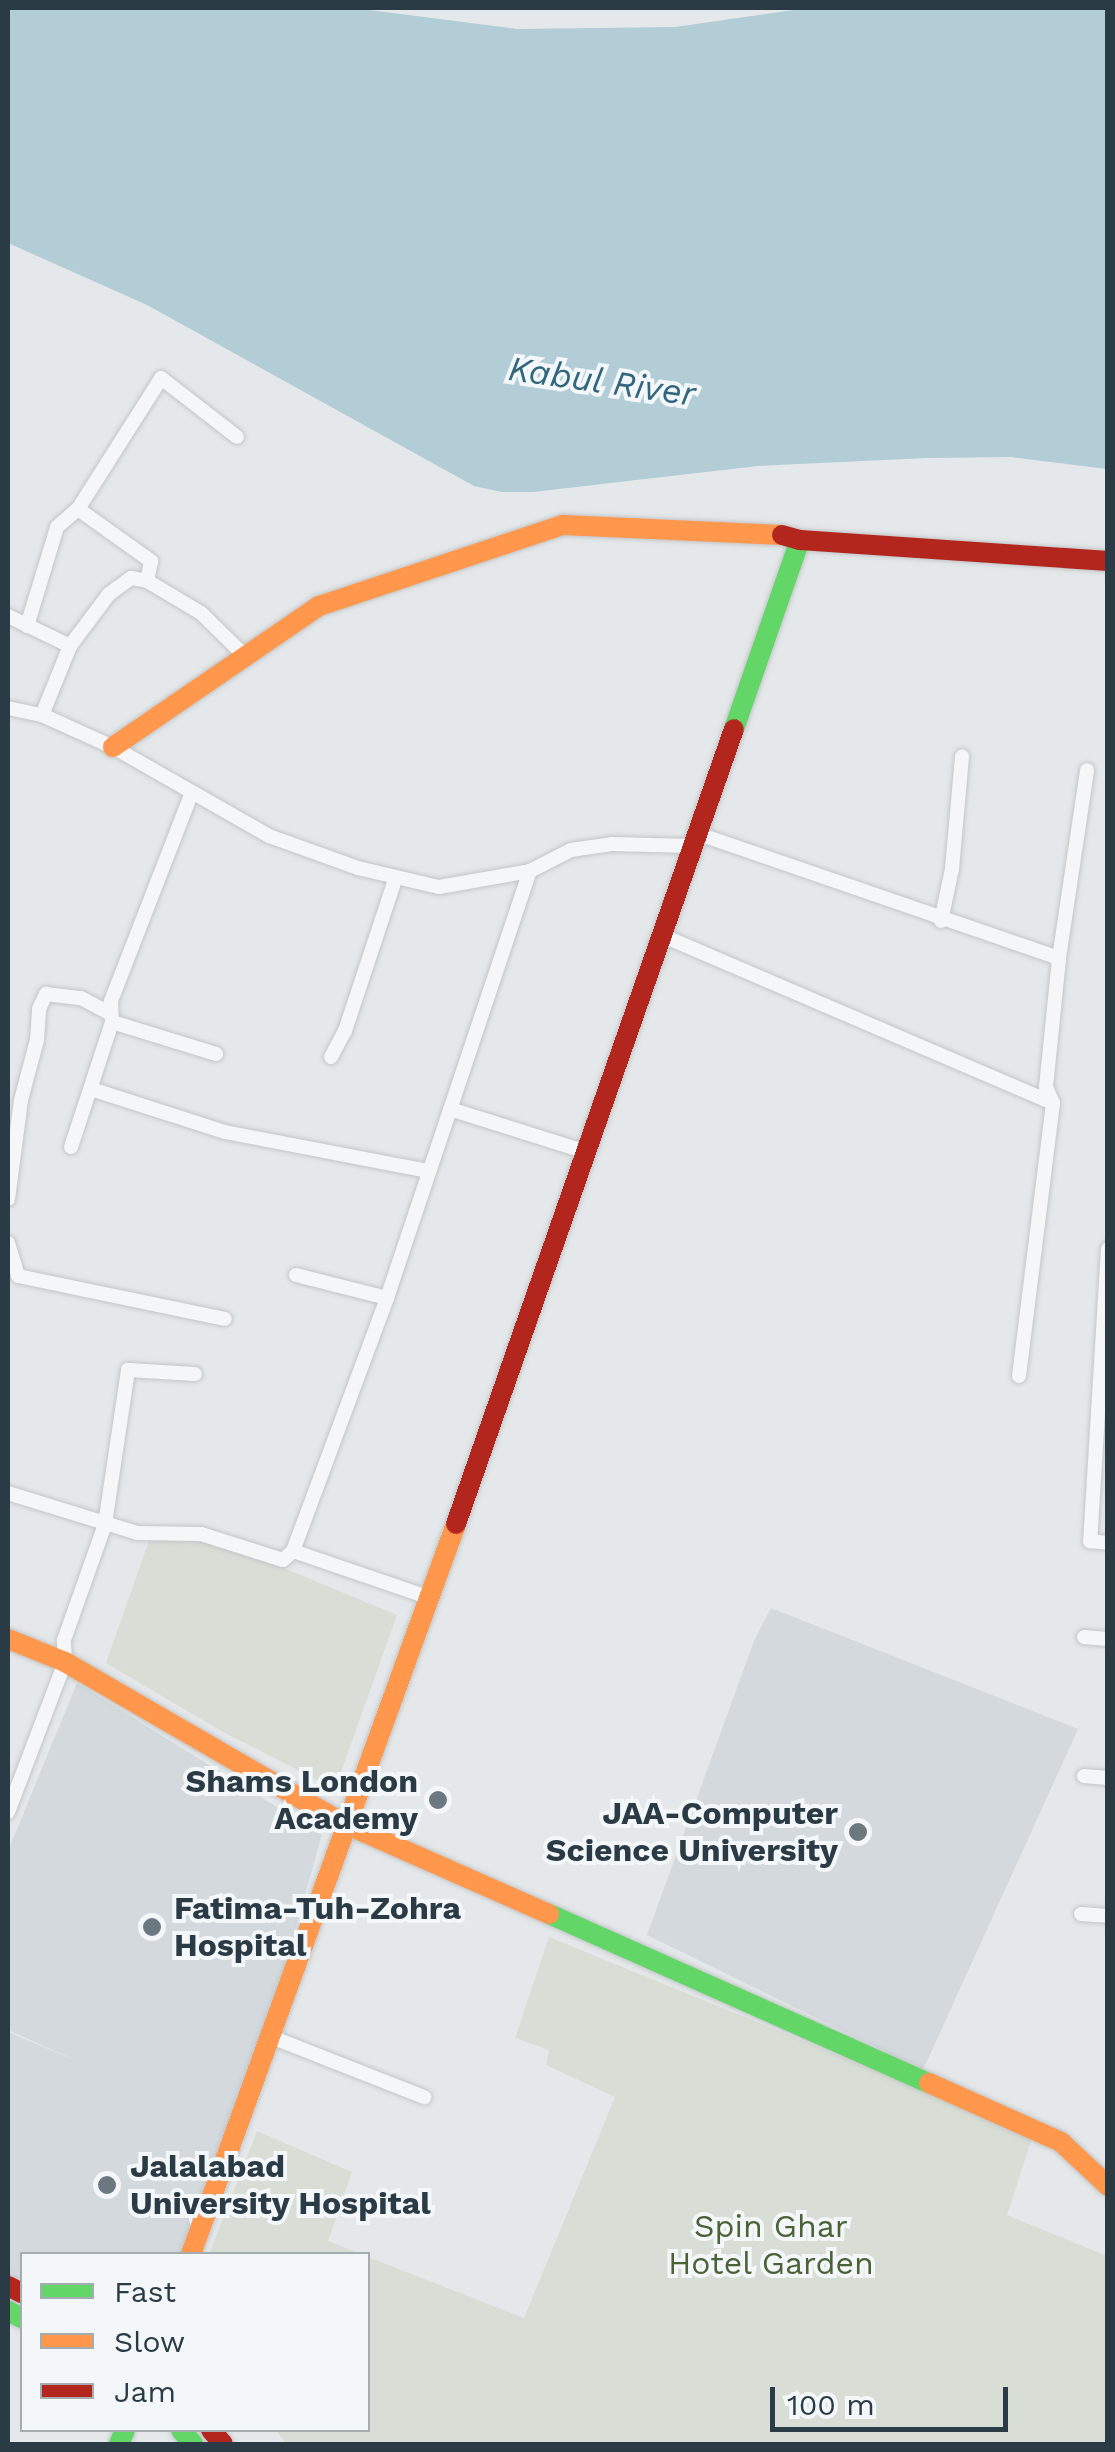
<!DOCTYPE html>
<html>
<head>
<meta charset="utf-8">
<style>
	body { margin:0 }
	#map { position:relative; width:1115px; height:2452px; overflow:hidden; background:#e5e8ea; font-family:"Work Sans",sans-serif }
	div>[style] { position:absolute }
	.built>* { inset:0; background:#d3d9dd }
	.green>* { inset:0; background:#d8ded5 }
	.water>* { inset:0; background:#b2cdd6 }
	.roads { filter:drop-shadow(0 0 2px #c3c6c8) drop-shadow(0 0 2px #c3c6c8) }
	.street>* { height:14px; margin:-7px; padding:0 7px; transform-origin:7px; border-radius:7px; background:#f4f6f7 }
	.fast>* { height:20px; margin:-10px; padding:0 10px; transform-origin:10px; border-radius:10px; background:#63d668 }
	.slow>* { height:20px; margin:-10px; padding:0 10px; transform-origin:10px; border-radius:10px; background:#ff974d }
	.jam>* { height:20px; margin:-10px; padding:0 10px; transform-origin:10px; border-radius:10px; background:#b3261e }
	.dots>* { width:28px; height:28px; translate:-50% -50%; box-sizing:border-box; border:5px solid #f3f7f9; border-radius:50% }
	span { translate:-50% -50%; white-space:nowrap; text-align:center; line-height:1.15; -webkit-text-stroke:8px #f3f7f9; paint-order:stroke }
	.poi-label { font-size:32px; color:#2a3b46; font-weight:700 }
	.right { translate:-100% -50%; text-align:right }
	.left { translate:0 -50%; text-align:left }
	.park-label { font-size:32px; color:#4a6236 }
	.water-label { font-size:35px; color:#31667c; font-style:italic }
	.frame { position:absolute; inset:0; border:10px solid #2a3b46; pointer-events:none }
	.legend { position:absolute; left:20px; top:2252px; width:350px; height:180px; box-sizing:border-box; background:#f3f7f9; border:2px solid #a3acb1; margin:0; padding:12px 18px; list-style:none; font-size:30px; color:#2a3b46 }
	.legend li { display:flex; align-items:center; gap:20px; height:50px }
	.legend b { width:50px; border:2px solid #a3acb1 }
	.scale { position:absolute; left:770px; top:2387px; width:238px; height:45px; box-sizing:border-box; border:5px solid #2a3b46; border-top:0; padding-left:12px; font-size:30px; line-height:35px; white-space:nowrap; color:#2a3b46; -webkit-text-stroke:8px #f3f7f9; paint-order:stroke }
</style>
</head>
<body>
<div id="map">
	<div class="built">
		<div style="clip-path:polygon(771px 1608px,1078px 1729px,923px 2070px,647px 1935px,754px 1641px)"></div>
		<div style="clip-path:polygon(77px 1683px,322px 1835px,274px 2003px,182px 2254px,22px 2254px,22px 2283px,8px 2277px,8px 2032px,84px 2064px,8px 2030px,8px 1851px)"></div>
	</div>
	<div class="green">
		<div style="clip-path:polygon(151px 1535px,233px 1547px,397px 1615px,335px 1789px,221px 1731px,106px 1663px)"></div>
		<div style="clip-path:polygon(549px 1937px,1033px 2135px,1007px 2215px,1107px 2256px,1107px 2444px,286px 2444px,276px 2430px,368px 2430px,368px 2257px,524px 2318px,615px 2097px,546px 2065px,549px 2050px,515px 2038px)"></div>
		<div style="clip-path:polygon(257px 2131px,352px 2172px,328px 2241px,361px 2254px,209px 2254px)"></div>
	</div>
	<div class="water">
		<div style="clip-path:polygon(8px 8px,354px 8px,517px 29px,675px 27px,808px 8px,1107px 8px,1107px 469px,1011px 457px,927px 458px,758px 466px,533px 492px,502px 492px,474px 486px,147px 305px,8px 243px)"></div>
	</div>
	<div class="roads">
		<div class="street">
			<div style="left:78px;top:509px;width:90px;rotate:35.5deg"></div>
			<div style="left:151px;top:561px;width:20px;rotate:101deg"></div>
			<div style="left:8px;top:616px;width:69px;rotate:25.8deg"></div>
			<div style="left:27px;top:626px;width:103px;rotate:-73.1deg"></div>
			<div style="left:57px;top:527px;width:28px;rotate:-41deg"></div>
			<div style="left:78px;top:509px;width:155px;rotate:-57.6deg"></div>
			<div style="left:161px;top:378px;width:96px;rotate:37.8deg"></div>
			<div style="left:246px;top:657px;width:63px;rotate:-135.6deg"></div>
			<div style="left:201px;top:613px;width:63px;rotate:-149.3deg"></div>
			<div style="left:147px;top:581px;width:16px;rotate:-169deg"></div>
			<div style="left:131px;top:578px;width:27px;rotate:144deg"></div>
			<div style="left:109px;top:594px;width:65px;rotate:126.9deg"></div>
			<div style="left:70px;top:646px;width:74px;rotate:112.1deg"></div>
			<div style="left:42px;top:715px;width:78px;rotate:24.3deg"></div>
			<div style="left:113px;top:747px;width:180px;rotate:29.7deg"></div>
			<div style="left:269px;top:836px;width:95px;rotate:19.8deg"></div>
			<div style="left:358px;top:868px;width:83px;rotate:13.2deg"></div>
			<div style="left:439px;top:887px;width:92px;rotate:-10deg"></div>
			<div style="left:530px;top:871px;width:46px;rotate:-27.1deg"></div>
			<div style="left:571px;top:850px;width:41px;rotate:-8.3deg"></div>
			<div style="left:612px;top:844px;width:79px;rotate:1.5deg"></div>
			<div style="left:8px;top:708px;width:35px;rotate:12deg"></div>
			<div style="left:696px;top:833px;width:384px;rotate:19deg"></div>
			<div style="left:941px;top:921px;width:53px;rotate:-78.1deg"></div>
			<div style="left:952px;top:869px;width:113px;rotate:-84.9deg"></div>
			<div style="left:661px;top:935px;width:426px;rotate:23.2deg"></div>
			<div style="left:112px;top:1022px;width:109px;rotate:17.1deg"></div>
			<div style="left:331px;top:1057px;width:30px;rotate:-62deg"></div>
			<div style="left:345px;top:1031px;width:162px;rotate:-71.7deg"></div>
			<div style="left:91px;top:1089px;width:141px;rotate:17.8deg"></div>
			<div style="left:225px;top:1132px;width:206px;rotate:10.9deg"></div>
			<div style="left:450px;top:1109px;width:139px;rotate:17.5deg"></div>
			<div style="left:71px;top:1147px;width:132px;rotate:-71.8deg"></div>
			<div style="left:112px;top:1022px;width:21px;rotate:-93deg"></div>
			<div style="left:111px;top:1001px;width:221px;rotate:-68.8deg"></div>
			<div style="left:8px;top:1199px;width:100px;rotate:-82.5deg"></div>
			<div style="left:21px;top:1100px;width:62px;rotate:-75.1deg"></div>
			<div style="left:37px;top:1040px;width:31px;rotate:-86deg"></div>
			<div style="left:39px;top:1009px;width:17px;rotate:-65deg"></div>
			<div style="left:46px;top:994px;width:35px;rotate:7deg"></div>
			<div style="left:81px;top:998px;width:32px;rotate:28deg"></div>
			<div style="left:8px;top:1243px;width:34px;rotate:73deg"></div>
			<div style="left:18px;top:1276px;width:211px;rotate:11.7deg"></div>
			<div style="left:1108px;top:1249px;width:293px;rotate:93.5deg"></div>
			<div style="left:1090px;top:1541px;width:18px;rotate:6deg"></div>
			<div style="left:296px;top:1275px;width:94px;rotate:14.2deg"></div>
			<div style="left:1019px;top:1376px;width:275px;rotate:-82.9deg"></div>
			<div style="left:1053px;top:1103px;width:17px;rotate:-114deg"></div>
			<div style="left:1046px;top:1087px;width:130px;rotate:-84.2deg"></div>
			<div style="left:1059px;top:958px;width:190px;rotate:-81.5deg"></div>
			<div style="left:8px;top:1493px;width:135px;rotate:17.2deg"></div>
			<div style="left:137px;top:1533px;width:64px;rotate:0.9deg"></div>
			<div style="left:201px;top:1534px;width:86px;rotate:17.6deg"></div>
			<div style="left:283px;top:1560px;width:13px;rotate:-42deg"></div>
			<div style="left:293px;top:1551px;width:145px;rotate:18.9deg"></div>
			<div style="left:293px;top:1551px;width:270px;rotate:-69.6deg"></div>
			<div style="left:387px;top:1298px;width:450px;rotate:-71.5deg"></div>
			<div style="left:1084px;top:1637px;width:24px;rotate:5deg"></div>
			<div style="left:1084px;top:1776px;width:24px;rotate:5deg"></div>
			<div style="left:8px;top:1812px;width:160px;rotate:-69.2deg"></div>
			<div style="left:65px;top:1662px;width:22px;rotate:-93deg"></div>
			<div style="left:64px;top:1640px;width:123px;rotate:-70.5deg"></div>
			<div style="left:105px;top:1524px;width:156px;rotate:-81.5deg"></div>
			<div style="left:128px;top:1370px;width:67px;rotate:3.4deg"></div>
			<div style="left:1081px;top:1914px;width:27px;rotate:4deg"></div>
			<div style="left:269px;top:2036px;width:167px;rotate:21.5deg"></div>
		</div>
		<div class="fast">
			<div style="left:734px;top:729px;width:200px;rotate:-70.8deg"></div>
			<div style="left:549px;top:1914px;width:416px;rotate:24deg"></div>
			<div style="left:8px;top:2311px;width:16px;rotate:27deg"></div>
			<div style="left:181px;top:2430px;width:18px;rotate:49deg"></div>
			<div style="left:119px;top:2444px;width:15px;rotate:-67deg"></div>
		</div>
		<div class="slow">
			<div style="left:113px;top:747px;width:250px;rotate:-34.4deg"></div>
			<div style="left:319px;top:606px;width:257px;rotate:-18.4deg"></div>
			<div style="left:563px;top:525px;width:219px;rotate:2.6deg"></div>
			<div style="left:8px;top:1639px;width:61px;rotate:22deg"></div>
			<div style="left:65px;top:1662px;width:323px;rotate:30.1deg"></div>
			<div style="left:345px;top:1824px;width:223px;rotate:23.8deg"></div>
			<div style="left:929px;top:2083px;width:145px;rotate:24.1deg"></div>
			<div style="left:1061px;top:2142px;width:64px;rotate:43.1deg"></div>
			<div style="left:191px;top:2254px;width:777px;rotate:-70.05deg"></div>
		</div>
		<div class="jam">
			<div style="left:782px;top:535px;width:19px;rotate:16deg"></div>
			<div style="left:800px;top:540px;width:309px;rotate:3.9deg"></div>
			<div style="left:456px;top:1524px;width:842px;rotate:-70.73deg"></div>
			<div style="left:8px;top:2286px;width:16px;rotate:27deg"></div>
			<div style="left:211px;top:2430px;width:18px;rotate:49deg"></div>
		</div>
	</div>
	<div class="dots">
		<div style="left:438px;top:1800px;background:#6b787f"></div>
		<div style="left:858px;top:1832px;background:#6b787f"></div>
		<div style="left:152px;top:1927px;background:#6b787f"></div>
		<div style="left:107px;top:2185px;background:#6b787f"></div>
	</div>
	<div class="poi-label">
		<span class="right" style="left:418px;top:1800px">Shams London<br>Academy</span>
		<span class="right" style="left:838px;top:1832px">JAA-Computer<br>Science University</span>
		<span class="left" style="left:174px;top:1927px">Fatima-Tuh-Zohra<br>Hospital</span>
		<span class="left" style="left:130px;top:2185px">Jalalabad<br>University Hospital</span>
	</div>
	<div class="park-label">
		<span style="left:771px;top:2245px">Spin Ghar<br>Hotel Garden</span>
	</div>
	<div class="water-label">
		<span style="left:602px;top:381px;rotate:8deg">Kabul River</span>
	</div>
	<div class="frame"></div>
	<ul class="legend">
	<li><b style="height:12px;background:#63d668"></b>Fast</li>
	<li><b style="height:12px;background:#ff974d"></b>Slow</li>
	<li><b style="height:12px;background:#b3261e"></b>Jam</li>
	</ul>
	<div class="scale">100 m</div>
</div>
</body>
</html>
